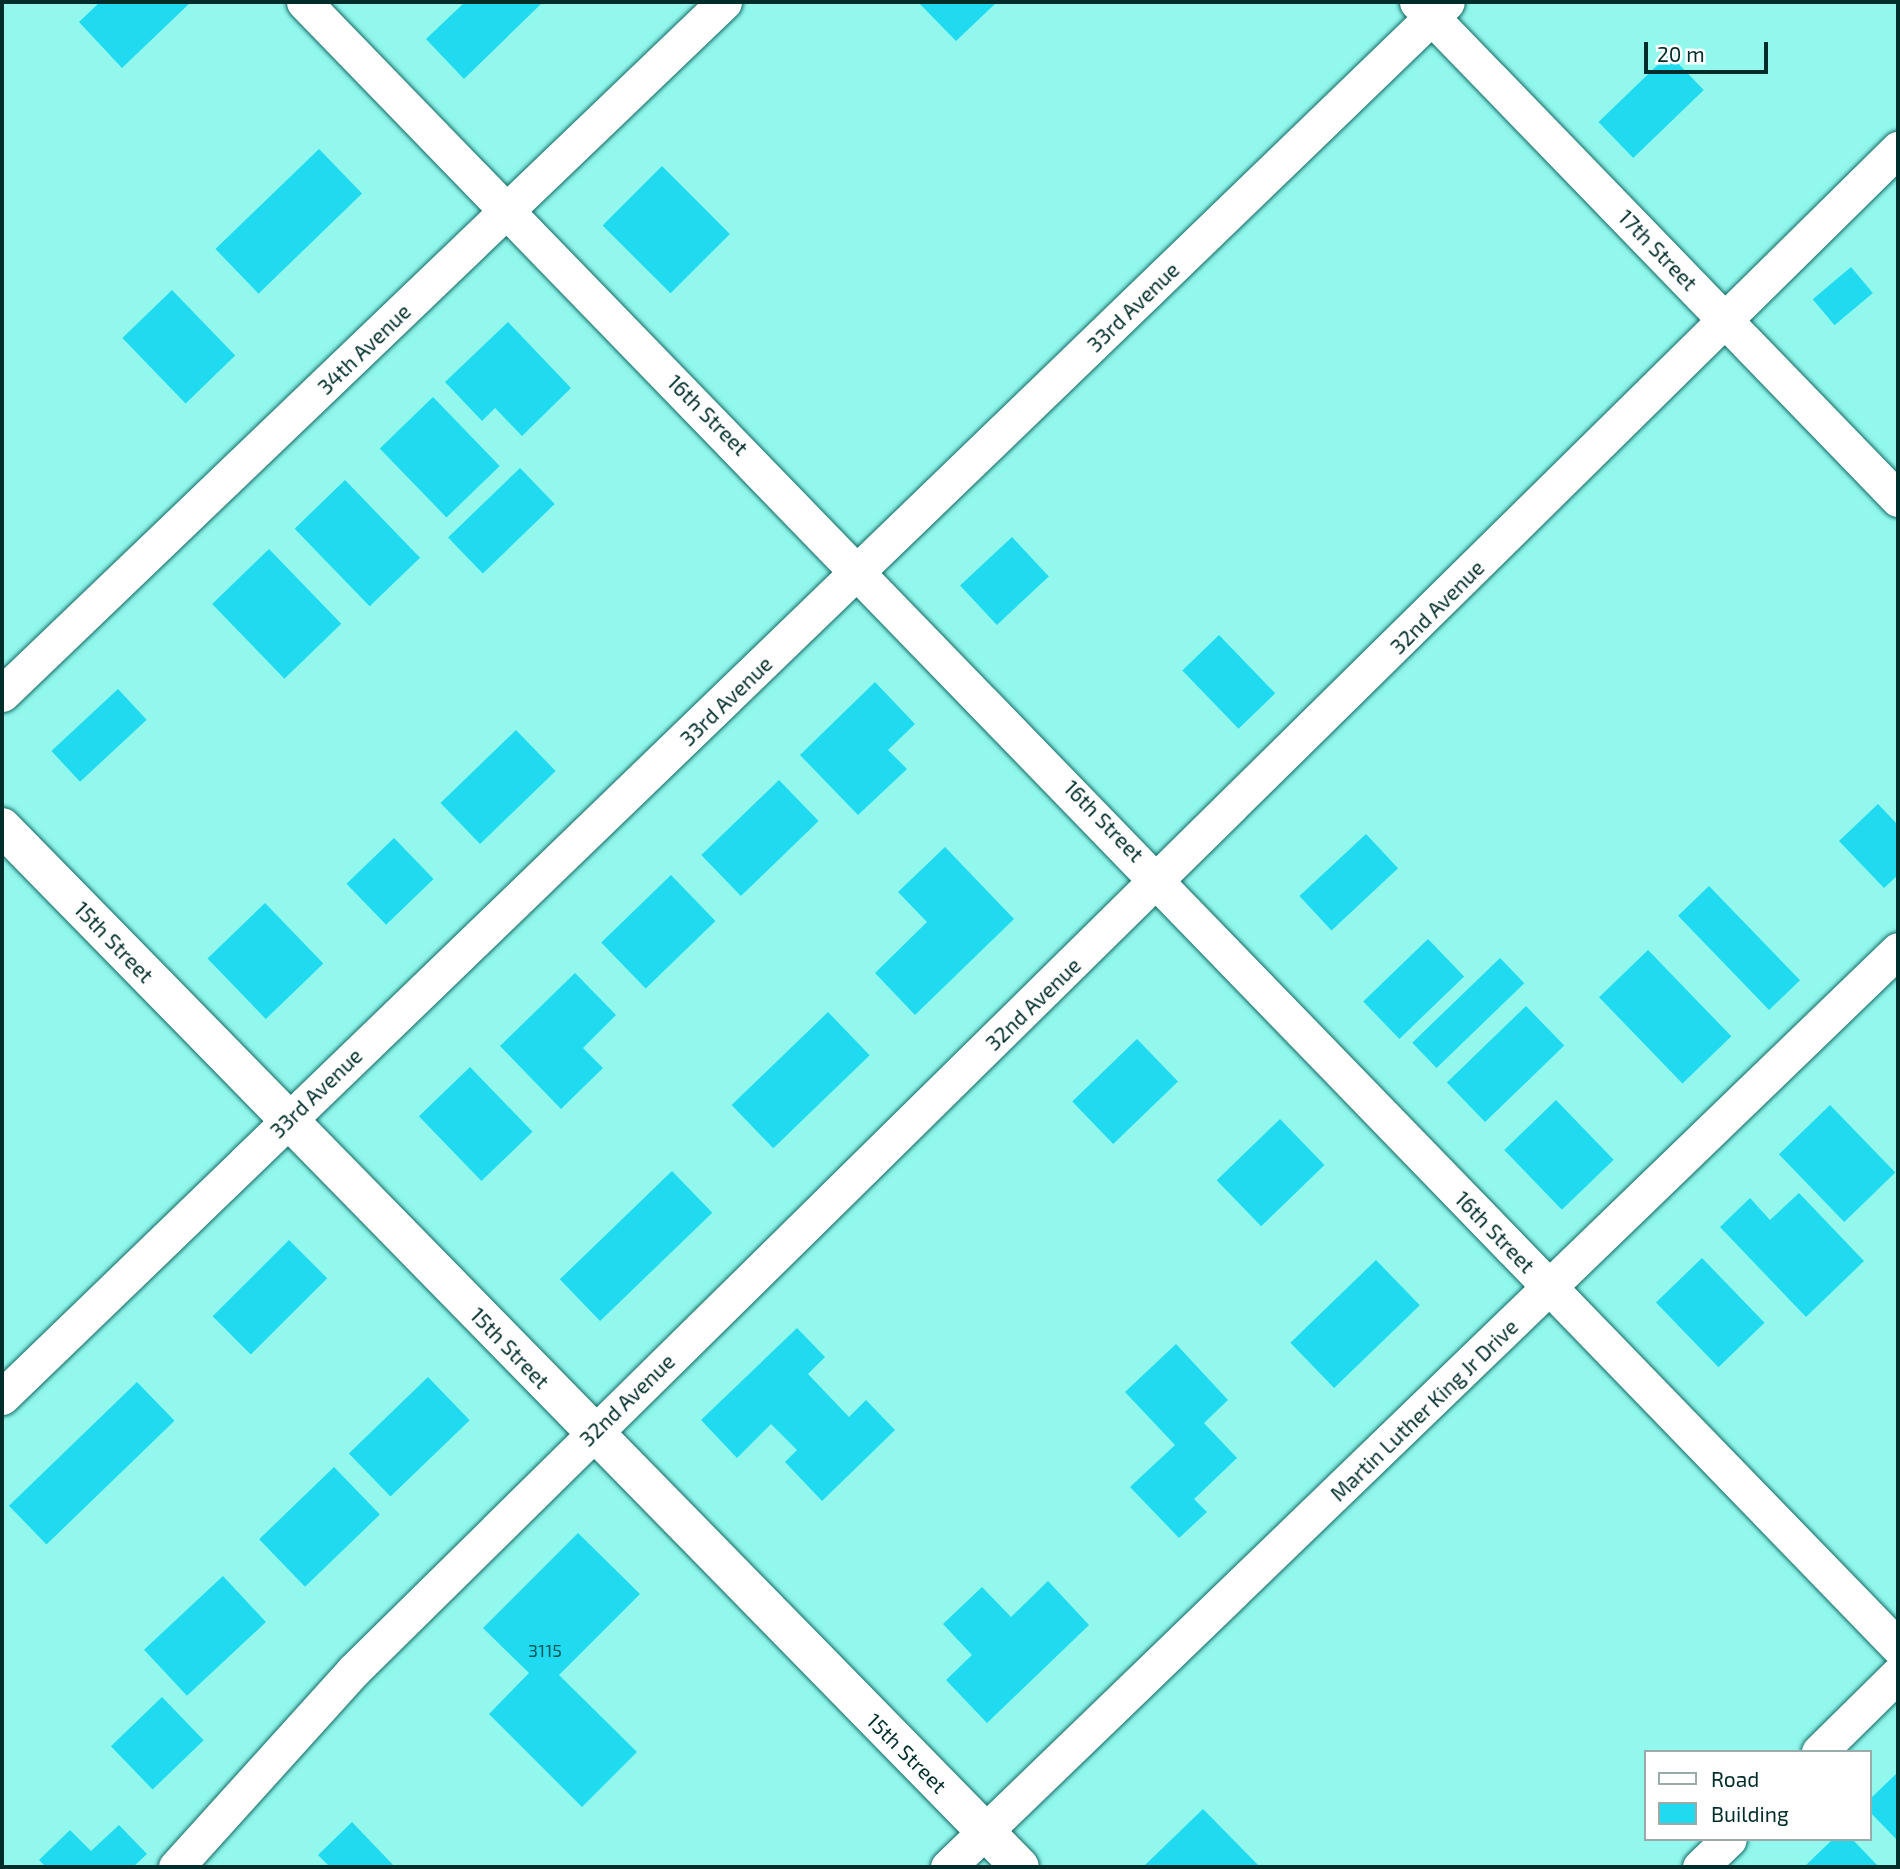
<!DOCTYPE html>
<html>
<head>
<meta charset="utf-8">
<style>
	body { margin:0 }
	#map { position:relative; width:1900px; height:1869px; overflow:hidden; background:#92f8ee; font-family:"Exo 2",sans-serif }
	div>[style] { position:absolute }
	.building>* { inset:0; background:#20daf0; transform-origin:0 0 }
	.roads { filter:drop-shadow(0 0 2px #106862) drop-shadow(0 0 2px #106862) }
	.minor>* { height:35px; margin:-17.5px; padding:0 17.5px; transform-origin:17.5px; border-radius:17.5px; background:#fff }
	.tertiary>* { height:38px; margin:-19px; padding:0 19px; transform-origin:19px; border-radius:19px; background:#fff }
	span { translate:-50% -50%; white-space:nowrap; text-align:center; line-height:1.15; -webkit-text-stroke:6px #fff; paint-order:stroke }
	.number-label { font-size:18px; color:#08585c }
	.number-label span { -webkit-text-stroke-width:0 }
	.street-label { font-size:21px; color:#002d2a }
	.frame { position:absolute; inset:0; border:4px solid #002d2a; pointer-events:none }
	.legend { position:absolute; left:1644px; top:1750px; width:228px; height:91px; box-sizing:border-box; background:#fff; border:2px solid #99abaa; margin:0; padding:9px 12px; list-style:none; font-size:21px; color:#002d2a }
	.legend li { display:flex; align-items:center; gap:14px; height:35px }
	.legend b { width:35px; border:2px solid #99abaa }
	.scale { position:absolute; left:1644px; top:42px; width:124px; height:32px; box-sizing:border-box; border:4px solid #002d2a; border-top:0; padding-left:9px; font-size:21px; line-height:24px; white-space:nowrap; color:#002d2a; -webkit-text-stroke:5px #fff; paint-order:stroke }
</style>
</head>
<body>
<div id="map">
	<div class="building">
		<div style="clip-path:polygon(100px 2px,191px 2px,122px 68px,79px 22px)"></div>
		<div style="clip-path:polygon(465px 2px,543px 2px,464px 79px,426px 39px)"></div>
		<div style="clip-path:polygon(918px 2px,997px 2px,956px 41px)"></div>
		<div style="left:1669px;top:54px;width:50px;height:98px;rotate:46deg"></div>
		<div style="left:319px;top:149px;width:62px;height:144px;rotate:46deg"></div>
		<div style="left:662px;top:166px;width:96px;height:84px;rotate:45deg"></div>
		<div style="left:1851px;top:267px;width:34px;height:50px;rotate:50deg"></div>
		<div style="left:172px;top:290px;width:91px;height:69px;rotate:46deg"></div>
		<div style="clip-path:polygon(508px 322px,571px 388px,522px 436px,495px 408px,482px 421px,445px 382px)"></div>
		<div style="left:433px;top:397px;width:96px;height:74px;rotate:46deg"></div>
		<div style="left:520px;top:468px;width:50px;height:100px;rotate:46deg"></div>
		<div style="left:345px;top:480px;width:108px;height:70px;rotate:46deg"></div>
		<div style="left:1012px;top:537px;width:54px;height:71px;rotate:47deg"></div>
		<div style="left:269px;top:549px;width:104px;height:79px;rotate:46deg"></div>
		<div style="left:1219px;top:635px;width:81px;height:51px;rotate:46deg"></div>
		<div style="clip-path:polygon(875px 682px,915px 724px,888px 750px,907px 769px,858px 815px,800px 755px)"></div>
		<div style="left:118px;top:689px;width:42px;height:91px;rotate:47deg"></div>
		<div style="left:516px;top:730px;width:57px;height:105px;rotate:46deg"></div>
		<div style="left:779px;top:780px;width:57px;height:108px;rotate:46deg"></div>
		<div style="clip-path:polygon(1878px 804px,1898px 825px,1898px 875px,1884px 888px,1839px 841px)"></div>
		<div style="left:1366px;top:834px;width:47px;height:91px;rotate:47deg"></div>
		<div style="left:394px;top:838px;width:57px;height:66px;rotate:46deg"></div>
		<div style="clip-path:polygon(945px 847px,1014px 919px,915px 1015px,875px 973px,927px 922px,898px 892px)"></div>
		<div style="left:671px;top:875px;width:64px;height:97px;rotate:46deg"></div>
		<div style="left:1709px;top:886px;width:131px;height:43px;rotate:46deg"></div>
		<div style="left:265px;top:903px;width:84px;height:80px;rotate:46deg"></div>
		<div style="left:1428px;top:939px;width:52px;height:90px;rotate:46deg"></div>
		<div style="left:1648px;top:950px;width:120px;height:68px;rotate:46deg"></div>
		<div style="left:1500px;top:958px;width:35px;height:122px;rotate:46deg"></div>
		<div style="clip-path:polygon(575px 973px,616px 1015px,583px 1048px,603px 1068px,561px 1109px,500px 1046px)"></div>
		<div style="left:1526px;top:1006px;width:55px;height:110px;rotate:46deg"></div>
		<div style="left:828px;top:1012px;width:60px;height:134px;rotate:46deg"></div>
		<div style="left:1137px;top:1039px;width:59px;height:90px;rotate:46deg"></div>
		<div style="left:470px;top:1067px;width:90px;height:71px;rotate:46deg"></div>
		<div style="left:1556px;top:1100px;width:83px;height:72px;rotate:46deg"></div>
		<div style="left:1830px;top:1105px;width:94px;height:71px;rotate:46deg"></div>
		<div style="left:1280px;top:1119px;width:64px;height:88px;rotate:46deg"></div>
		<div style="left:672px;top:1171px;width:58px;height:156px;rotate:46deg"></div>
		<div style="clip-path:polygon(1799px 1193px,1864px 1261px,1806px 1317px,1720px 1227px,1750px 1198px,1770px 1220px)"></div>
		<div style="left:289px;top:1240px;width:54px;height:108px;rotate:45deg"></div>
		<div style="left:1702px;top:1258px;width:90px;height:64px;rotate:46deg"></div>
		<div style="left:1376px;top:1260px;width:63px;height:119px;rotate:46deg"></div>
		<div style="clip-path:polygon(797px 1328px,825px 1357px,808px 1374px,849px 1417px,866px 1400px,895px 1430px,822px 1501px,785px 1462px,797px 1450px,771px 1424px,737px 1458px,701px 1420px)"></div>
		<div style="clip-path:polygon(1176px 1344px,1228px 1400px,1204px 1423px,1237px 1458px,1194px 1499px,1207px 1512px,1179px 1538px,1130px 1487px,1175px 1445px,1125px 1392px)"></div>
		<div style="left:428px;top:1377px;width:60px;height:110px;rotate:46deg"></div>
		<div style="left:137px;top:1382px;width:54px;height:178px;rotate:46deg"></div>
		<div style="left:334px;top:1467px;width:66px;height:104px;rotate:46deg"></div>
		<div style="clip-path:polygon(578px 1533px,640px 1594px,559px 1675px,637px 1752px,582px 1807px,489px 1714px,529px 1673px,483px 1628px)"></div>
		<div style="left:223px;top:1576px;width:63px;height:108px;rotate:47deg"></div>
		<div style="clip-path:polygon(1048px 1581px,1089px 1625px,987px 1723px,946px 1680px,972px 1655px,943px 1624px,982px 1587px,1011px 1617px)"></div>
		<div style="left:162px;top:1697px;width:60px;height:71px;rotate:46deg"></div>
		<div style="clip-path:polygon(1898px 1772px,1898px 1841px,1870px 1812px,1870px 1799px)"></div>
		<div style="clip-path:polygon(1203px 1809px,1260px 1867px,1143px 1867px)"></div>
		<div style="clip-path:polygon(352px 1822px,395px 1867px,330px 1867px,318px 1855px)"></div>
		<div style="clip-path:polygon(119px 1825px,147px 1854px,133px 1867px,46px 1867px,39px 1860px,70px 1830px,91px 1851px)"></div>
		<div style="clip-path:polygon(1833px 1839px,1852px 1839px,1879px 1867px,1804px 1867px)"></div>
	</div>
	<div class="roads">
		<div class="minor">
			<div style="left:304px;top:2px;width:2291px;rotate:45.9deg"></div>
			<div style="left:1417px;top:2px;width:692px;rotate:45.94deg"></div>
			<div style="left:2px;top:694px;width:1000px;rotate:-43.78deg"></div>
			<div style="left:2px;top:1397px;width:2008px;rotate:-43.99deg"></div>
			<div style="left:1819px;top:1752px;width:111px;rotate:-44.6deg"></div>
			<div style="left:176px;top:1867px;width:264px;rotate:-47.9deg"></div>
			<div style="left:353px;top:1671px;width:2169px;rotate:-44.57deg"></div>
			<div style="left:948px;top:1867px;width:1320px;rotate:-43.99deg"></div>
			<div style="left:1700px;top:1867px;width:40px;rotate:-44deg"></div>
		</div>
		<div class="tertiary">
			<div style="left:2px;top:827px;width:1455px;rotate:45.61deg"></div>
		</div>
	</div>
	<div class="number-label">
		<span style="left:545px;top:1650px">3115</span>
	</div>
	<div class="street-label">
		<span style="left:1658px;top:250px;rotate:46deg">17th Street</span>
		<span style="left:1133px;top:307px;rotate:-44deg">33rd Avenue</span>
		<span style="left:364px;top:349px;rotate:-44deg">34th Avenue</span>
		<span style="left:708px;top:415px;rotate:45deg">16th Street</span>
		<span style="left:1437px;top:607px;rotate:-45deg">32nd Avenue</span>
		<span style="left:726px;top:701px;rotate:-44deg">33rd Avenue</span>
		<span style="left:1104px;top:821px;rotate:46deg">16th Street</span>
		<span style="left:114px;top:942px;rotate:46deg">15th Street</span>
		<span style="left:1033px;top:1004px;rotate:-44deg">32nd Avenue</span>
		<span style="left:316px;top:1093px;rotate:-44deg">33rd Avenue</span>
		<span style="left:1495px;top:1232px;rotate:46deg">16th Street</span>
		<span style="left:510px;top:1348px;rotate:46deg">15th Street</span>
		<span style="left:627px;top:1400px;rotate:-44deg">32nd Avenue</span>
		<span style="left:1424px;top:1410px;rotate:-44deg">Martin Luther King Jr Drive</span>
		<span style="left:907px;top:1753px;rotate:45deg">15th Street</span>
	</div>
	<div class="frame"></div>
	<ul class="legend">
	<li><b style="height:9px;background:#fff"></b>Road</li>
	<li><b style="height:19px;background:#20daf0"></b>Building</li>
	</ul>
	<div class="scale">20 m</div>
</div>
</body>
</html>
